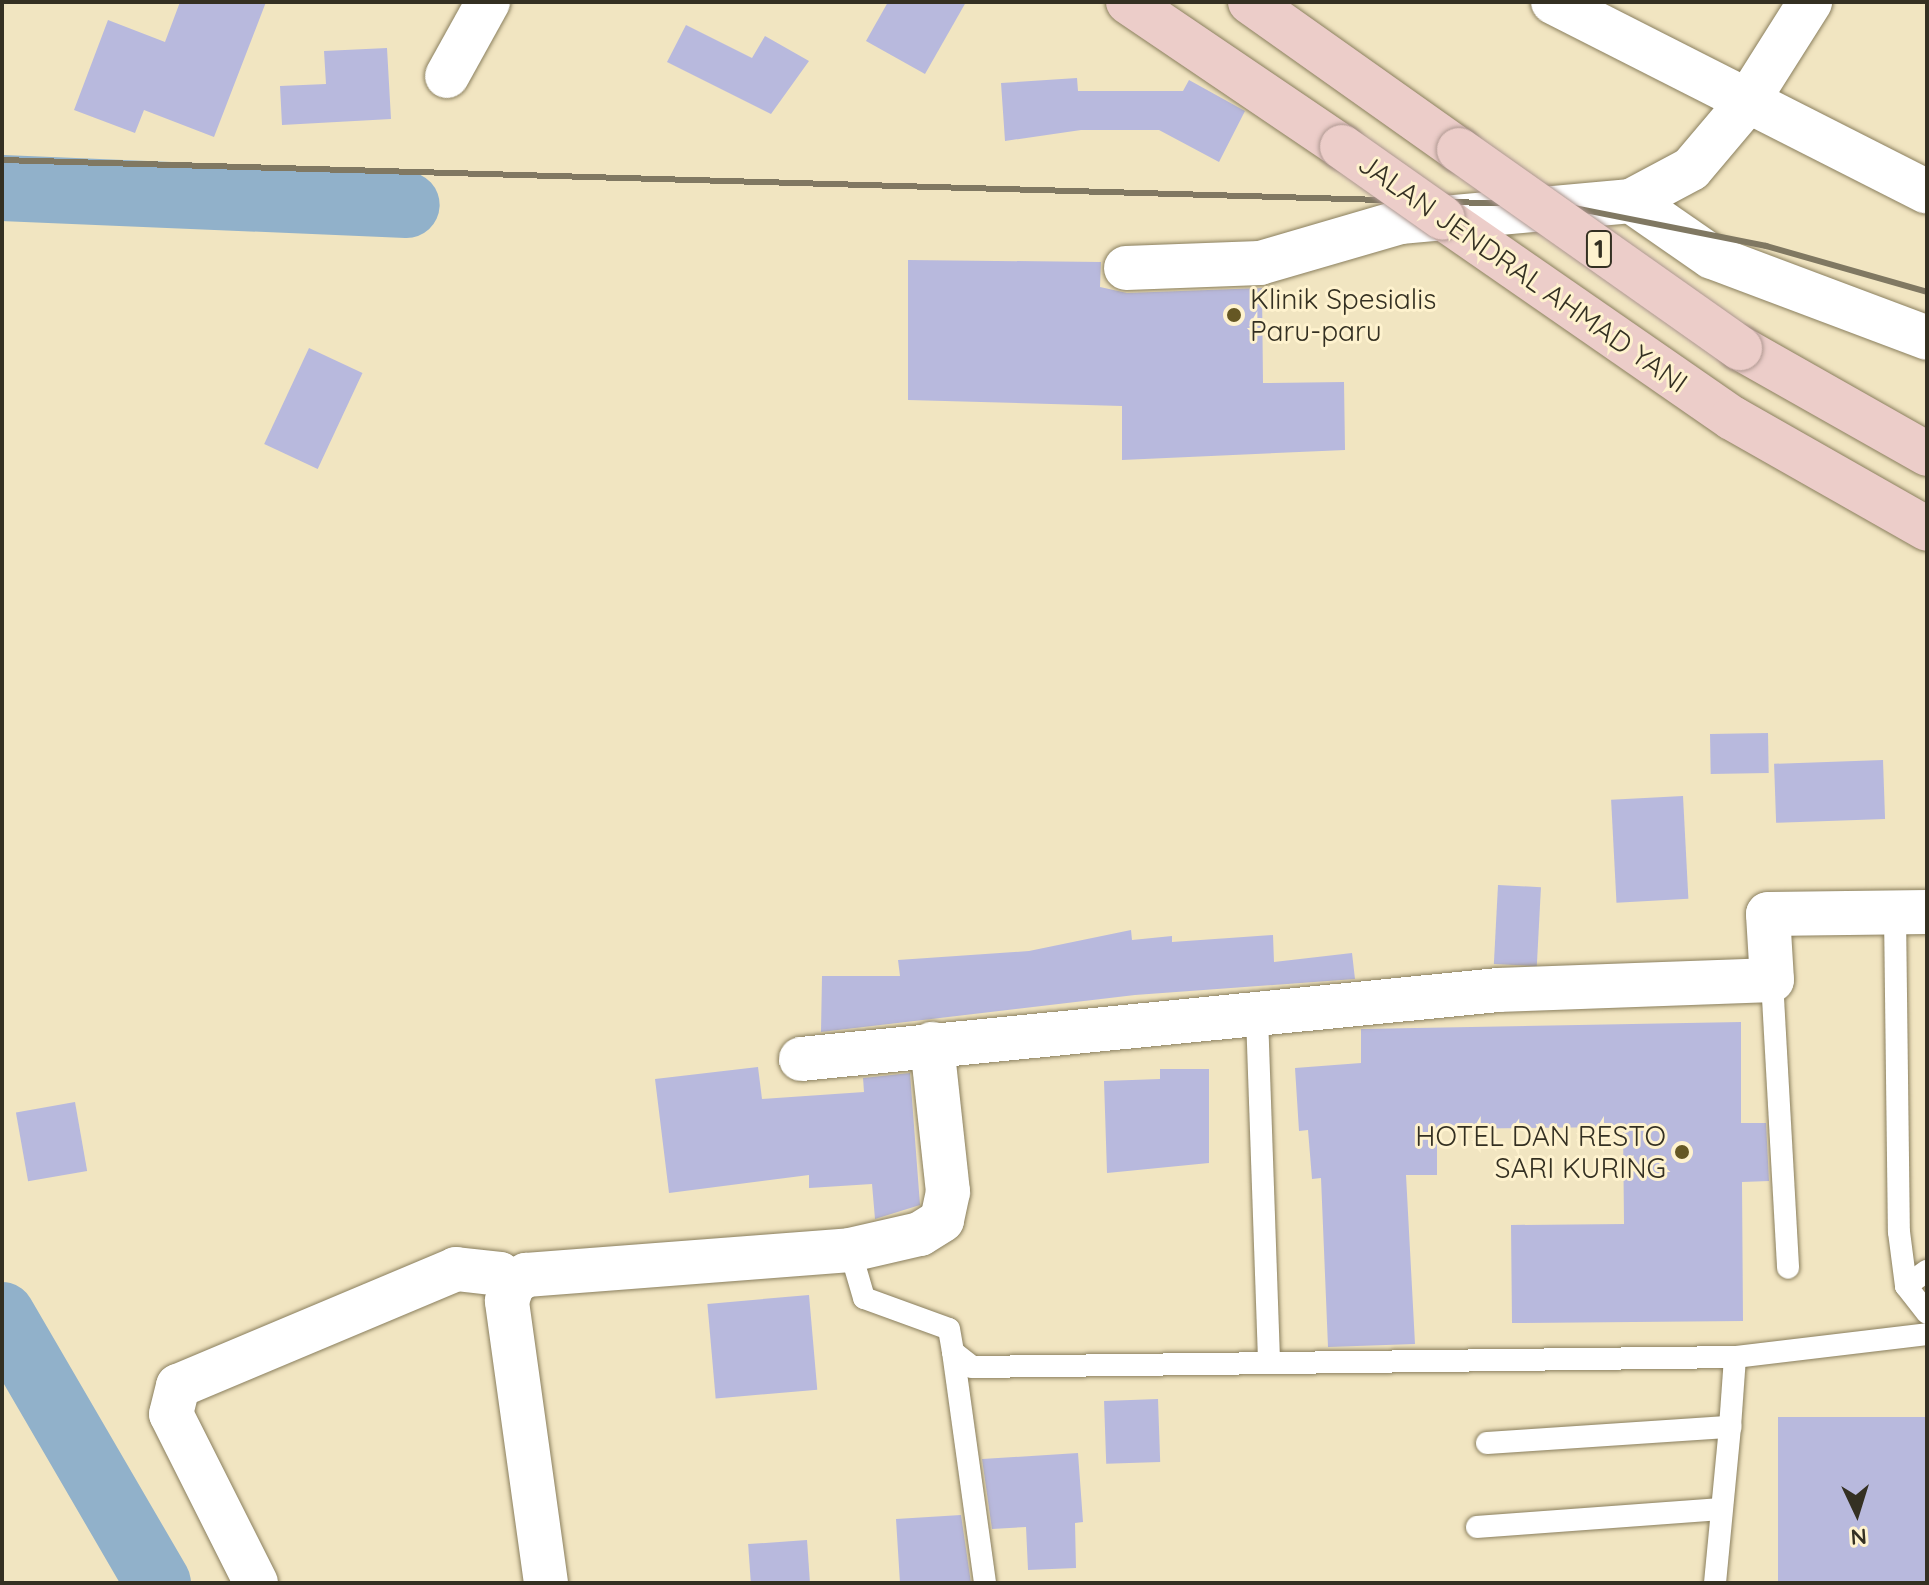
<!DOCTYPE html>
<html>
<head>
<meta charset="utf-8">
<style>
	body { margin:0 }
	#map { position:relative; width:1929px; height:1585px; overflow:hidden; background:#f1e5c1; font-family:Quicksand,sans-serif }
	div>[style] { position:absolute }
	.river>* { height:66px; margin:-33px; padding:0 33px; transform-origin:33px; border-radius:33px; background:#91b1ca }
	.building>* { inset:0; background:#b8b9dd; transform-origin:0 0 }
	.roads { filter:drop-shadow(0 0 2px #8a7f5e) drop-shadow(0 0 2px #8a7f5e) }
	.lane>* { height:22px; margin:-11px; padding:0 11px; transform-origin:11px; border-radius:11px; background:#fff }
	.street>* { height:44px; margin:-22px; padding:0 22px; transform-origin:22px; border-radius:22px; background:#fff }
	.highway>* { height:44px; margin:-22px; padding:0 22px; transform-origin:22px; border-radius:22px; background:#eccdc9 }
	.rail>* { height:6px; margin:-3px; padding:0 3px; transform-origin:3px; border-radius:3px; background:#807862 }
	.bridges { filter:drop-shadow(0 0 2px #ac968f) drop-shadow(0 0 2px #ac968f) }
	.highway-bridge>* { height:44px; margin:-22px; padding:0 22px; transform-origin:22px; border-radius:22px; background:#eccdc9 }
	.dots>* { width:22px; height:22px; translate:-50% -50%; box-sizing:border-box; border:4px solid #fef2ce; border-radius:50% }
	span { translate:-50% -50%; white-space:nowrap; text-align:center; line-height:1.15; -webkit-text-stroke:6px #fef2ce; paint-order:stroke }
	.shield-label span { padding:2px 6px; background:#fef2ce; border:2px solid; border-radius:6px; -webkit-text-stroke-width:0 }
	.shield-label { font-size:26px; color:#343022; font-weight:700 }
	.street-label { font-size:28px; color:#343022 }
	.poi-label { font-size:28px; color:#343022 }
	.left { translate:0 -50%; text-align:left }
	.right { translate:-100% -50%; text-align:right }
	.frame { position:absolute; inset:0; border:4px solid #343022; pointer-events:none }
	.north { position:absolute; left:1817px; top:1473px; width:80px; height:80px; -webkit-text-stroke:6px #fef2ce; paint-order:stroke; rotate:176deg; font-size:22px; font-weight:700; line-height:32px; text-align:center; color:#343022 }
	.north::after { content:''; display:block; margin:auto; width:28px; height:36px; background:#343022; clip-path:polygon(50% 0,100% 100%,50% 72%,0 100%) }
</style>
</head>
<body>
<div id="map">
	<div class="river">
		<div style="left:2px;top:188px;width:405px;rotate:2.4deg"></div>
		<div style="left:2px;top:1315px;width:310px;rotate:59.8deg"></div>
	</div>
	<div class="building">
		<div style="clip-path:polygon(180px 2px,266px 2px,214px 137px,144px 110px,135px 133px,74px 110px,108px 20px,165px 42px)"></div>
		<div style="clip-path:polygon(888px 2px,966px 2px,925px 74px,866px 41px)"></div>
		<div style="clip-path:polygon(686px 25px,752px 58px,765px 36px,809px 61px,771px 114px,667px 62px)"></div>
		<div style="clip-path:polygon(387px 48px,391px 119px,282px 125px,280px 86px,326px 84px,324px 51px)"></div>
		<div style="clip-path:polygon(1077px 78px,1078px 91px,1183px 91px,1189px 80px,1245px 111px,1219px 162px,1159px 130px,1081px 130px,1005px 141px,1001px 83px)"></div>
		<div style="clip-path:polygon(908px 260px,1101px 262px,1100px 287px,1127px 293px,1262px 288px,1263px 383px,1344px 382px,1345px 450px,1122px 460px,1122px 406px,908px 400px)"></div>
		<div style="left:309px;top:348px;width:59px;height:106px;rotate:25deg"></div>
		<div style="left:1768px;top:733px;width:40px;height:58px;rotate:89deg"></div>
		<div style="left:1883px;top:760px;width:59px;height:109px;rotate:88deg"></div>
		<div style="left:1683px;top:796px;width:103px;height:72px;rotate:87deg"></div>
		<div style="left:1498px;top:885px;width:43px;height:79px;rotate:3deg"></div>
		<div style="clip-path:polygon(1131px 930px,1132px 940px,1172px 936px,1172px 942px,1273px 935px,1274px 962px,1352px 953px,1355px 979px,1135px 995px,821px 1032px,822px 976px,900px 976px,898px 960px,1029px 951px)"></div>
		<div style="clip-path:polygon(1741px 1022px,1741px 1123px,1766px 1123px,1769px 1181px,1742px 1182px,1743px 1321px,1512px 1323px,1511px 1225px,1624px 1224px,1623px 1127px,1437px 1129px,1437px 1175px,1406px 1175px,1415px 1344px,1328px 1347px,1321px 1178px,1312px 1179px,1308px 1130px,1299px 1131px,1295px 1068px,1361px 1063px,1361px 1029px)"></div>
		<div style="clip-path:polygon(758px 1067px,762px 1099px,864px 1092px,863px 1078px,910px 1073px,920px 1205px,875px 1219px,872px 1184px,809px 1188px,809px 1175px,669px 1193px,655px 1079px)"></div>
		<div style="clip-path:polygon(1160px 1069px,1209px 1069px,1209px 1163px,1107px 1173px,1104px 1081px,1160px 1079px)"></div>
		<div style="left:75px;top:1102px;width:70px;height:60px;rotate:80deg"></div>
		<div style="left:809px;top:1295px;width:95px;height:102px;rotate:85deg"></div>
		<div style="left:1158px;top:1399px;width:63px;height:54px;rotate:88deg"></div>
		<div style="left:1927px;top:1417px;width:166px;height:149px;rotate:90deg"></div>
		<div style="clip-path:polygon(1078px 1453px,1083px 1522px,1075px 1523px,1076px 1568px,1028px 1570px,1026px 1527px,992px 1529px,982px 1459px)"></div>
		<div style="clip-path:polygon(961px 1515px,971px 1583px,900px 1583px,896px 1519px)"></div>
		<div style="left:807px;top:1540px;width:43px;height:59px;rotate:86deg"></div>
	</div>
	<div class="roads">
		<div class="lane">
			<div style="left:1895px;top:913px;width:319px;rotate:89.3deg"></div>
			<div style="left:1899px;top:1232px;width:54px;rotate:82.6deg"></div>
			<div style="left:1906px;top:1286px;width:34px;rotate:52deg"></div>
			<div style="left:1772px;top:980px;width:288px;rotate:86.8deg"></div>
			<div style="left:1257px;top:1016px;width:344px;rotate:88deg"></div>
			<div style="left:850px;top:1250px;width:50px;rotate:73.7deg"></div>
			<div style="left:864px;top:1298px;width:90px;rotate:20deg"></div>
			<div style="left:949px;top:1329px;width:23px;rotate:80deg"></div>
			<div style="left:953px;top:1352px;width:24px;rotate:38deg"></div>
			<div style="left:972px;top:1367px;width:763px;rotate:-0.75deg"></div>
			<div style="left:1735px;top:1357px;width:193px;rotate:-6.8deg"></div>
			<div style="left:1906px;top:1286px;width:26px;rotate:-36deg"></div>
			<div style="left:953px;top:1352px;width:233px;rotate:82.1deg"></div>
			<div style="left:1730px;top:1427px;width:70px;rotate:-85.9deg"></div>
			<div style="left:1487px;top:1443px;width:244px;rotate:-3.8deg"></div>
			<div style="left:1730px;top:1427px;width:157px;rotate:95.5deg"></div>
			<div style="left:1477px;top:1527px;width:244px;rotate:-4.2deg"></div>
		</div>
		<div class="street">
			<div style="left:1553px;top:2px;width:419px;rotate:26.9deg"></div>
			<div style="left:447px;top:76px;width:85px;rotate:-61deg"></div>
			<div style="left:1631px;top:201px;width:98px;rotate:34.7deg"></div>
			<div style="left:1712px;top:257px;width:230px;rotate:20.6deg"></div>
			<div style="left:1126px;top:268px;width:134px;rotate:-2.1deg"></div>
			<div style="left:1260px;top:263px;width:146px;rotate:-16.3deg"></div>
			<div style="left:1400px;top:222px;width:232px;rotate:-5.2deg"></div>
			<div style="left:1631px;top:201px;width:68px;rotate:-28.1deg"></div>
			<div style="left:1691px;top:169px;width:84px;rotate:-49.8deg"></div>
			<div style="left:1745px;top:105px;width:122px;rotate:-57.7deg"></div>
			<div style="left:801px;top:1059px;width:701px;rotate:-5.65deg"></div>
			<div style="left:1499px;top:990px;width:273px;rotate:-2.1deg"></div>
			<div style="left:1772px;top:980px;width:66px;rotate:-93.5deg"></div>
			<div style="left:1768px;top:914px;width:159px;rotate:-0.7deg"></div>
			<div style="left:256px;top:1583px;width:189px;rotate:-116.7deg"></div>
			<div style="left:171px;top:1414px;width:29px;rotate:-76deg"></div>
			<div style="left:178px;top:1386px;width:302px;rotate:-22.8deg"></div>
			<div style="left:456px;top:1269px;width:44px;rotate:6.5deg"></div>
			<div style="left:500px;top:1274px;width:16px;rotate:38deg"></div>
			<div style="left:546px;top:1583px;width:285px;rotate:-97.9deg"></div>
			<div style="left:507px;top:1301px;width:18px;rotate:-71deg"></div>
			<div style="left:513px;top:1284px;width:16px;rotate:-35deg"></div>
			<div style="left:526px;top:1275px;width:325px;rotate:-4.4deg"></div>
			<div style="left:850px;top:1250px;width:72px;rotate:-12.9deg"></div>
			<div style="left:920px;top:1234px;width:26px;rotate:-32deg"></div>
			<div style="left:942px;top:1220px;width:29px;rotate:-78deg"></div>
			<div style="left:948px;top:1192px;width:149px;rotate:-96.2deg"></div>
		</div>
		<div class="highway">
			<div style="left:1128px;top:2px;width:258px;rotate:34.1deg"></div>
			<div style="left:1250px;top:2px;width:256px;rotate:35.3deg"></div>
			<div style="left:1443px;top:218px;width:351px;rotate:34.7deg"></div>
			<div style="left:1732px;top:418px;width:224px;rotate:29.6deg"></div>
			<div style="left:1740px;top:348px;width:215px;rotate:29.5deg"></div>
		</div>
	</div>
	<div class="rail">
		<div style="left:2px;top:160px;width:1558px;rotate:1.66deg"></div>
		<div style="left:1559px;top:205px;width:211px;rotate:11.2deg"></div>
		<div style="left:1766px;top:246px;width:167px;rotate:15.9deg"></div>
	</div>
	<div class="bridges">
		<div class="highway-bridge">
			<div style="left:1342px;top:147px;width:123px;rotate:35.1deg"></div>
			<div style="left:1459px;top:150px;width:344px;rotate:35.2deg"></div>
		</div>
	</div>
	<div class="dots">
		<div style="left:1234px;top:315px;background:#655724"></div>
		<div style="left:1682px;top:1152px;background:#655724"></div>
	</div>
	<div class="shield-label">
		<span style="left:1599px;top:249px">1</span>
	</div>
	<div class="street-label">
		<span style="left:1523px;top:273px;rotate:35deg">JALAN JENDRAL AHMAD YANI</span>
	</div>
	<div class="poi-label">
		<span class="left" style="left:1250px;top:315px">Klinik Spesialis<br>Paru-paru</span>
		<span class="right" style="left:1666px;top:1152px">HOTEL DAN RESTO<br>SARI KURING</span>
	</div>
	<div class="frame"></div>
	<div class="north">N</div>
</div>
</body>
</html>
